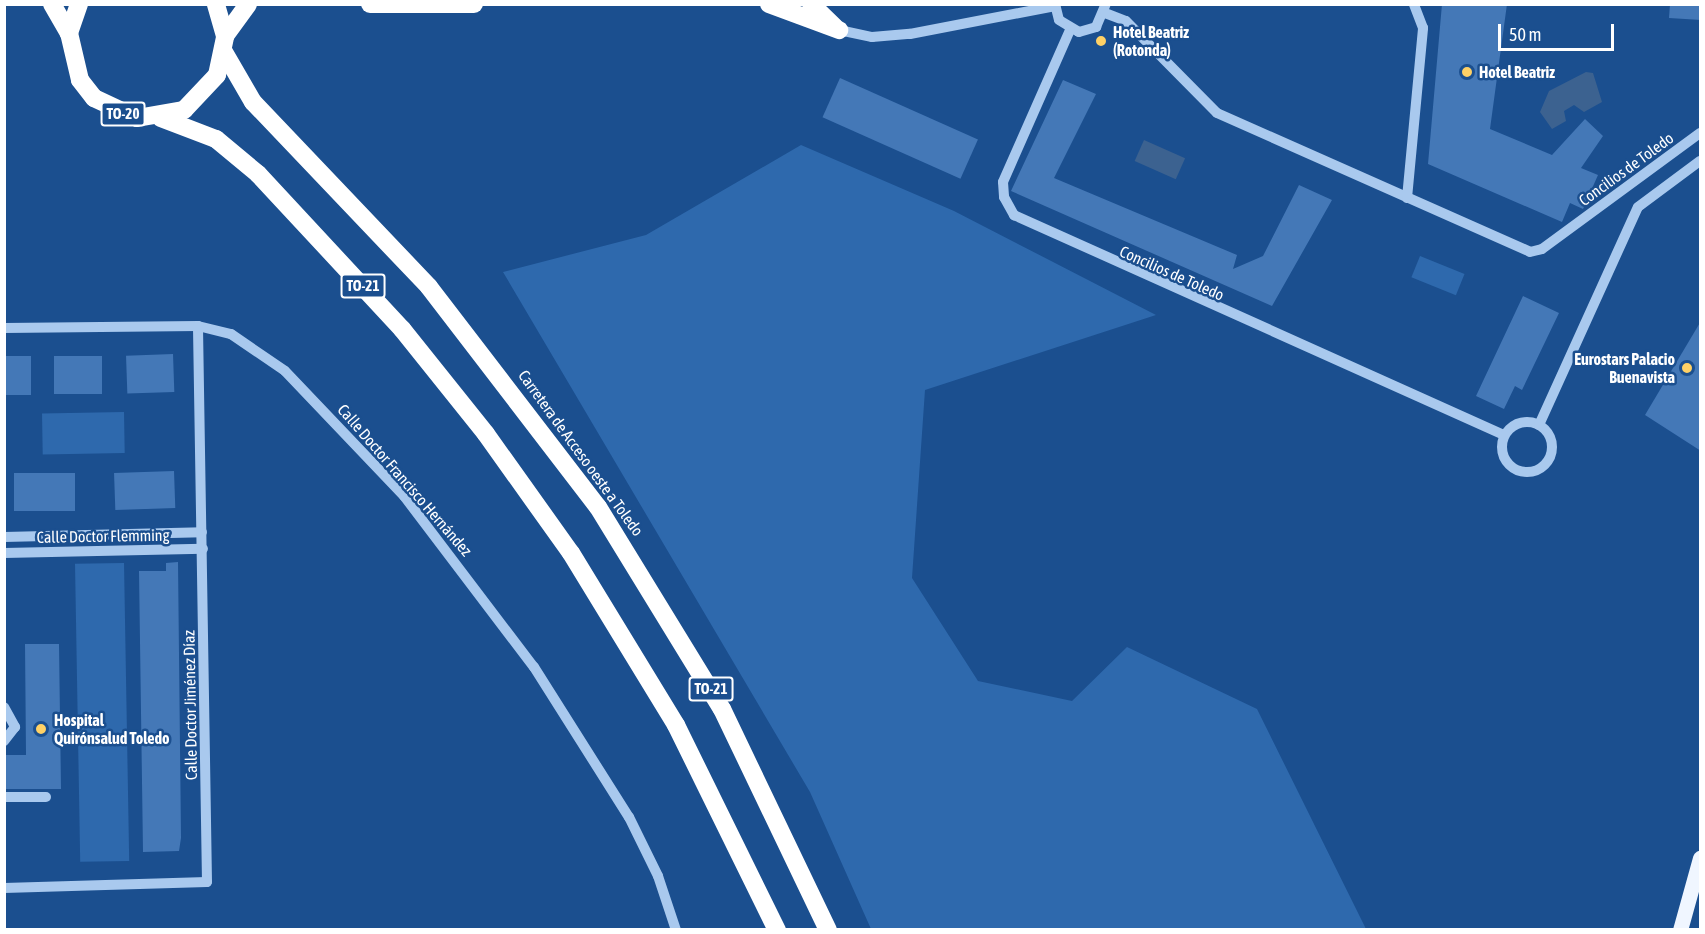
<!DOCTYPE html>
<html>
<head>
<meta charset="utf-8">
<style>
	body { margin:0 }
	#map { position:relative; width:1705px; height:934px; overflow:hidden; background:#1b4f8f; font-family:"Asap Condensed",sans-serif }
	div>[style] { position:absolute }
	.green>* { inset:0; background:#2e69ad; transform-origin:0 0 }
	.water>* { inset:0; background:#3c6290; transform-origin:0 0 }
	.building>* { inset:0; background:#4478b7; transform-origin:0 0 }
	.minor>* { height:10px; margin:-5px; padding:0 5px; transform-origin:5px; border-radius:5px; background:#a9c9ee }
	.minor>.ring { margin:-5px; padding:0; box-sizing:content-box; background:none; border:10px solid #a9c9ee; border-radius:50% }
	.major>* { height:15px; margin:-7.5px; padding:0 7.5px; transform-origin:7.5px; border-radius:7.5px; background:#f0f6ff }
	.highway>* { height:18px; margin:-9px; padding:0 9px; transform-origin:9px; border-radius:9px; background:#fff }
	.dots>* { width:16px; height:16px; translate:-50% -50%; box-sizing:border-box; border:3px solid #1b4f8f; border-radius:50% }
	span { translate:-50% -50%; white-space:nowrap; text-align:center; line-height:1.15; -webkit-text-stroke:5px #1b4f8f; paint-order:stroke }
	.shield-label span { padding:2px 4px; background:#1b4f8f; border:2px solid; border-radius:4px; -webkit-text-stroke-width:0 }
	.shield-label { font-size:15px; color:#fff; font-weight:700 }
	.poi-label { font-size:16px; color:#fff; font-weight:700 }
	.left { translate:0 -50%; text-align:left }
	.right { translate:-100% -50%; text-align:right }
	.street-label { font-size:16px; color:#fff }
	.frame { position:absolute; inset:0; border:6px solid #fff; pointer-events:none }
	.scale { position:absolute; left:1498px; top:24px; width:116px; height:27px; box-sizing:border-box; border:3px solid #fff; border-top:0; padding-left:8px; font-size:18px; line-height:21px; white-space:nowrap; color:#fff; -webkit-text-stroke:4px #1b4f8f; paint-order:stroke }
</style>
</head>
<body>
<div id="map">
	<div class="green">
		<div style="clip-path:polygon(801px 145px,954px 211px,1156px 315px,925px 390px,912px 578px,978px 681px,1072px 701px,1127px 647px,1257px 709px,1366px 929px,871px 929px,810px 792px,503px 272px,646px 235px)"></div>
		<div style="left:1420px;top:256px;width:48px;height:23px;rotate:22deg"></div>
		<div style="left:124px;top:412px;width:41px;height:82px;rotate:89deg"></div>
		<div style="left:124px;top:563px;width:298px;height:49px;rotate:89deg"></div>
	</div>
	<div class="water">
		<div style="clip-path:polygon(1586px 72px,1593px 73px,1602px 102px,1584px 112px,1574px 105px,1564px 111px,1566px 121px,1552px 129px,1540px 112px,1549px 91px)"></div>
		<div style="left:1144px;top:140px;width:45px;height:23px;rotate:24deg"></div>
	</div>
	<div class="building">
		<div style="clip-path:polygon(1442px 4px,1507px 4px,1490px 129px,1552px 155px,1585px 119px,1603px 136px,1581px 168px,1598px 175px,1583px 209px,1570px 203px,1562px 222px,1428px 164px)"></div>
		<div style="clip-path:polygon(1670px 4px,1701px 4px,1701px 20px,1669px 18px)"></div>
		<div style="left:840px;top:78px;width:151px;height:43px;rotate:24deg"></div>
		<div style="clip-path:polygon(1063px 80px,1096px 94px,1054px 178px,1237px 255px,1233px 269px,1263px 256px,1299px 185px,1332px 200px,1272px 306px,1011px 191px)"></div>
		<div style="clip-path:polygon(1523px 296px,1559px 313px,1522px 390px,1515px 386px,1504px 409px,1476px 396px)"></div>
		<div style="clip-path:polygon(1701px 321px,1701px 451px,1645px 415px)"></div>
		<div style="left:173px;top:354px;width:38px;height:47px;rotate:88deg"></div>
		<div style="left:4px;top:356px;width:27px;height:39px"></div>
		<div style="left:54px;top:356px;width:48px;height:38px"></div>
		<div style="left:174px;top:471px;width:37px;height:60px;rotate:88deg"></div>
		<div style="left:14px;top:473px;width:61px;height:38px"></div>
		<div style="clip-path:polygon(178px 562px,181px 838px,179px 851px,143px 852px,139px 571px,166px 571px,166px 563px)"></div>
		<div style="clip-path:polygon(25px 644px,59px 644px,61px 789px,4px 789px,4px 755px,26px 755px)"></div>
	</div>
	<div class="minor">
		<div style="left:1055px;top:4px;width:16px;rotate:76deg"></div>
		<div style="left:1059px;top:20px;width:23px;rotate:31deg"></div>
		<div style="left:1079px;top:32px;width:18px;rotate:-16deg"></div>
		<div style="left:1096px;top:27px;width:25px;rotate:-67deg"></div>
		<div style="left:1105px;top:13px;width:22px;rotate:21deg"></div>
		<div style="left:1126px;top:21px;width:129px;rotate:45.3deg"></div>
		<div style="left:1217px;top:113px;width:342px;rotate:23.9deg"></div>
		<div style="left:1530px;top:252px;width:12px;rotate:-14deg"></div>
		<div style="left:1542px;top:249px;width:196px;rotate:-36.3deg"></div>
		<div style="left:839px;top:30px;width:34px;rotate:12deg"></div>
		<div style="left:872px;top:37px;width:38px;rotate:-5deg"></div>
		<div style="left:910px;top:34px;width:148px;rotate:-10.9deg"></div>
		<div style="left:1070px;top:30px;width:166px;rotate:113.8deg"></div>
		<div style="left:1003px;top:182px;width:15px;rotate:86deg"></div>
		<div style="left:1004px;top:197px;width:21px;rotate:61deg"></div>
		<div style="left:1014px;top:215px;width:537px;rotate:24.18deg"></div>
		<div style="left:1407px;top:198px;width:171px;rotate:-84.6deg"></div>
		<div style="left:1423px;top:28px;width:26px;rotate:-111deg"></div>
		<div style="left:4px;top:328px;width:194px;rotate:-0.6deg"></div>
		<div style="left:198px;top:326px;width:34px;rotate:14deg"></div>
		<div style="left:231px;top:334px;width:65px;rotate:34.4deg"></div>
		<div style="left:285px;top:371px;width:173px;rotate:46.4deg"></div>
		<div style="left:404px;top:496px;width:215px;rotate:52.8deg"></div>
		<div style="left:534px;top:667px;width:178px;rotate:57.7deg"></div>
		<div style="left:629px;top:817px;width:66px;rotate:63.8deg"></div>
		<div style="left:658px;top:876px;width:57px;rotate:71.6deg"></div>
		<div class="ring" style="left:1502px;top:422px;width:40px;height:40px"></div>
		<div style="left:1539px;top:425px;width:239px;rotate:-65.6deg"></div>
		<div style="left:1638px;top:207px;width:77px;rotate:-36.6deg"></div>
		<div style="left:4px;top:537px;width:198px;rotate:-1.4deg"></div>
		<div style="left:4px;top:553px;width:199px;rotate:-1.2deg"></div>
		<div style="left:4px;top:707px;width:23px;rotate:61deg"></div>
		<div style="left:15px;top:727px;width:18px;rotate:128deg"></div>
		<div style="left:4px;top:797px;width:42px"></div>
		<div style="left:4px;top:888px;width:203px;rotate:-1.7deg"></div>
		<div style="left:207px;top:882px;width:556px;rotate:-90.93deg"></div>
	</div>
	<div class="major">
		<div style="left:1680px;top:930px;width:75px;rotate:-74.5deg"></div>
	</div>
	<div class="highway">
		<div style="left:52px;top:4px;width:34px;rotate:60deg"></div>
		<div style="left:79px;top:4px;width:31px;rotate:109deg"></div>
		<div style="left:69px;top:33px;width:48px;rotate:76.8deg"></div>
		<div style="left:80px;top:80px;width:23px;rotate:52deg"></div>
		<div style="left:94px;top:98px;width:47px;rotate:24.9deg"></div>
		<div style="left:137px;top:118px;width:48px;rotate:-9.7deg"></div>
		<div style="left:184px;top:110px;width:48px;rotate:-46.7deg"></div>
		<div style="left:217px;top:75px;width:40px;rotate:-78deg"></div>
		<div style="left:225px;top:36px;width:33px;rotate:-106deg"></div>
		<div style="left:370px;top:4px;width:104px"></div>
		<div style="left:769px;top:4px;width:75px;rotate:20.4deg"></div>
		<div style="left:811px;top:4px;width:33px;rotate:44deg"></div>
		<div style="left:225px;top:36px;width:39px;rotate:-54deg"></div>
		<div style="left:224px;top:52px;width:58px;rotate:59.9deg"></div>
		<div style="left:253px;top:102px;width:255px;rotate:46.4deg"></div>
		<div style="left:429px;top:287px;width:277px;rotate:52.5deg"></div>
		<div style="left:598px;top:507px;width:237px;rotate:58.5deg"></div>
		<div style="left:722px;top:709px;width:245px;rotate:64.4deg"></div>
		<div style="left:161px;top:118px;width:59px;rotate:20.9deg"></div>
		<div style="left:216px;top:139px;width:55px;rotate:39.8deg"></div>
		<div style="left:258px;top:174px;width:212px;rotate:47.1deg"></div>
		<div style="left:402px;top:329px;width:134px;rotate:51.3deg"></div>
		<div style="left:486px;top:434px;width:146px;rotate:54.5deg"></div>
		<div style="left:571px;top:553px;width:202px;rotate:58.6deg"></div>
		<div style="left:676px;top:725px;width:229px;rotate:63.8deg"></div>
	</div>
	<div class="dots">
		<div style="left:1101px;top:41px;background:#ffd166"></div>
		<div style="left:1467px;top:72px;background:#ffd166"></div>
		<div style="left:1687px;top:368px;background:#ffd166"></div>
		<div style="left:41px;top:729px;background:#ffd166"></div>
	</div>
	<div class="shield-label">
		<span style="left:123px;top:114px">TO-20</span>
		<span style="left:363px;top:286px">TO-21</span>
		<span style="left:711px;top:689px">TO-21</span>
	</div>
	<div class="poi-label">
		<span class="left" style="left:1113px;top:41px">Hotel Beatriz<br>(Rotonda)</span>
		<span class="left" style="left:1479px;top:72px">Hotel Beatriz</span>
		<span class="right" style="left:1675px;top:368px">Eurostars Palacio<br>Buenavista</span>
		<span class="left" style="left:54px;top:729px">Hospital<br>Quirónsalud Toledo</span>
	</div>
	<div class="street-label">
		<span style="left:1626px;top:169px;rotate:-36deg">Concilios de Toledo</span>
		<span style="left:1172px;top:273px;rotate:24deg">Concilios de Toledo</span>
		<span style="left:581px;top:453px;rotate:54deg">Carretera de Acceso oeste a Toledo</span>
		<span style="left:405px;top:480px;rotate:49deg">Calle Doctor Francisco Hernández</span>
		<span style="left:103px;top:536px;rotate:-1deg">Calle Doctor Flemming</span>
		<span style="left:190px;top:705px;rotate:-91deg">Calle Doctor Jiménez Díaz</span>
	</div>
	<div class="frame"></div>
	<div class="scale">50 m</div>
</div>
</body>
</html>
